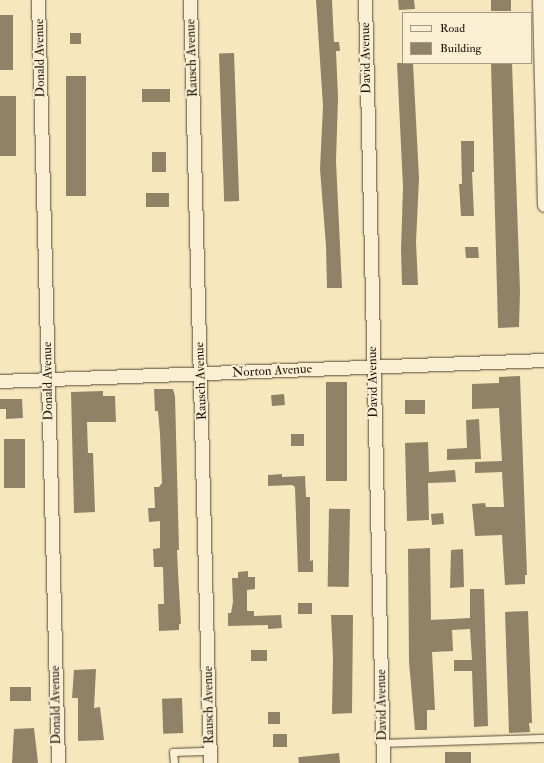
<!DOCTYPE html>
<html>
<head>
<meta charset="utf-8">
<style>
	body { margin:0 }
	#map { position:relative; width:544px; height:763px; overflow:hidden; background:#f7e7bc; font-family:"IM FELL Double Pica",serif }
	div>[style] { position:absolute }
	.building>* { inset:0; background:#8f8267; transform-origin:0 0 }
	.roads { filter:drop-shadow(0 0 1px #544a37) drop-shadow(0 0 1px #544a37) }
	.lane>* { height:7px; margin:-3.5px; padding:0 3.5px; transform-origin:3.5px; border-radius:3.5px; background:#faefd3 }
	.street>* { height:13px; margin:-6.5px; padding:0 6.5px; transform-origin:6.5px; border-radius:6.5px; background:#faefd3 }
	span { translate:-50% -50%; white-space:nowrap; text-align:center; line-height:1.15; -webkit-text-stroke:4px #faefd3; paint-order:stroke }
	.street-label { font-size:13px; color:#1e150b }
	.legend { position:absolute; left:402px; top:12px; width:130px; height:52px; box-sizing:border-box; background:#faefd3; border:1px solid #a29883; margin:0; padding:5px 7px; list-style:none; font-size:12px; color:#1e150b }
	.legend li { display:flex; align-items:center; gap:8px; height:20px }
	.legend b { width:20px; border:1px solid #a29883 }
</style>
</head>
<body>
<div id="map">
	<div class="building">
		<div style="clip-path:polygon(316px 0,332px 0,334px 42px,339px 42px,340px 51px,336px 51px,338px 98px,336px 161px,342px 288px,327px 288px,326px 246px,320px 169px,323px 106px)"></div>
		<div style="clip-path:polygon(398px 0,414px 0,415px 9px,399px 10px)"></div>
		<div style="left:491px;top:0;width:20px;height:11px"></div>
		<div style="left:0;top:15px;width:13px;height:55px"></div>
		<div style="left:70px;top:33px;width:11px;height:11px"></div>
		<div style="left:234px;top:53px;width:148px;height:15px;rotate:88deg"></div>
		<div style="clip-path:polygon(397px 63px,413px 63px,419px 178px,416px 242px,418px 285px,402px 285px,401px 250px,403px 187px)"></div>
		<div style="clip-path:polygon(491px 63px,512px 63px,520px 291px,519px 327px,498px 328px)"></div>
		<div style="left:66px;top:76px;width:20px;height:120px"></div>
		<div style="left:142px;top:89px;width:28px;height:13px"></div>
		<div style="left:16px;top:96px;width:60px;height:16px;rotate:90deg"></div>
		<div style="clip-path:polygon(461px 141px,474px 141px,474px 172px,472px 172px,474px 216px,461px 216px,459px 184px,462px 184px)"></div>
		<div style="left:152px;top:152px;width:14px;height:20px"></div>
		<div style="left:146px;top:193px;width:23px;height:14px"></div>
		<div style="clip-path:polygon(465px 247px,478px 247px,479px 258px,466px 258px)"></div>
		<div style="clip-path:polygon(520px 376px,527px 575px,525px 575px,525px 584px,505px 585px,502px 535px,475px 536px,472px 504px,485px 503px,486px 507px,504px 507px,502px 472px,475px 473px,475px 462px,502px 461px,499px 408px,472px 409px,472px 384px,499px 383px,499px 377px)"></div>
		<div style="left:347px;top:382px;width:99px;height:21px;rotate:90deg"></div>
		<div style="clip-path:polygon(154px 389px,173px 389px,175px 396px,179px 550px,177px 550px,178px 572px,181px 624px,179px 624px,179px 630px,159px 631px,158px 604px,164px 604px,163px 567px,154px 567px,153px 549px,160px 548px,160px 521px,149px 522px,148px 508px,155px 508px,154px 487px,159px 487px,162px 483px,160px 434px,158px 411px,155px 411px)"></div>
		<div style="clip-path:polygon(103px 391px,103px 396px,115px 396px,116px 422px,87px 422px,88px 453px,93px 453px,95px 512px,74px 513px,71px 392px)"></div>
		<div style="left:284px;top:394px;width:11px;height:13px;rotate:85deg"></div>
		<div style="clip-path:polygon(0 399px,22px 399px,23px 418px,6px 419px,6px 409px,0 409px)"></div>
		<div style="left:425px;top:400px;width:14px;height:20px;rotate:90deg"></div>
		<div style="clip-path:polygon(479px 419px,481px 459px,447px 460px,447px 449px,467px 448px,466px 420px)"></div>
		<div style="left:291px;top:434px;width:13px;height:12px"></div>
		<div style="left:4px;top:439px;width:21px;height:49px"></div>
		<div style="clip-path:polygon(428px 442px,429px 472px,455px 470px,456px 482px,428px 483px,429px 520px,407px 521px,405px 443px)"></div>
		<div style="clip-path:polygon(282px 474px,282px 477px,305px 476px,306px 497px,310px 497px,310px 561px,313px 560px,313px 572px,298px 572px,295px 487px,292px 485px,268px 486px,268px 475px)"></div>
		<div style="left:350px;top:509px;width:78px;height:21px;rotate:91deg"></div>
		<div style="left:443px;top:513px;width:11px;height:12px;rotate:85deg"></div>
		<div style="clip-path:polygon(430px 548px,431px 620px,470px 618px,470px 589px,484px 589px,488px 726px,474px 727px,472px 671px,454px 671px,454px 660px,472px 660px,470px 629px,452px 630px,453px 651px,432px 652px,435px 710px,427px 710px,427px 730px,415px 730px,409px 662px,408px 549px)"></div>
		<div style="clip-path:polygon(463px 549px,464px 587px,450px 588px,451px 550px)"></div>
		<div style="clip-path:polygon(248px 571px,248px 577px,255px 577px,255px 589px,247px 590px,247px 611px,254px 611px,254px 616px,281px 615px,282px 628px,268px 629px,268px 625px,228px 626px,228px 613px,231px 613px,233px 602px,232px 578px,238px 578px,238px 572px)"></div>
		<div style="left:298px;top:603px;width:14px;height:11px"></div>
		<div style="clip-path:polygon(528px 611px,532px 723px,529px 723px,530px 732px,509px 733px,505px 612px)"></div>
		<div style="clip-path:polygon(331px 615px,353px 615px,352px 713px,332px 714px,333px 658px)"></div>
		<div style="left:251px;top:650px;width:16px;height:11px"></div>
		<div style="clip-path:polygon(96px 669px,94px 708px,100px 707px,104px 740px,78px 741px,78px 698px,72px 698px,74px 670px)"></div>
		<div style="left:31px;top:687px;width:14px;height:21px;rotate:90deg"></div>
		<div style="left:182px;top:698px;width:35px;height:20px;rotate:88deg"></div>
		<div style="left:268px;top:712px;width:12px;height:12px"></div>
		<div style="clip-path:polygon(34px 728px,38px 763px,12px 763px,14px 729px)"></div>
		<div style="left:273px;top:734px;width:14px;height:13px"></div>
		<div style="left:445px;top:752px;width:26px;height:11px"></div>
		<div style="left:339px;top:753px;width:10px;height:41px;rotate:84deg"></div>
	</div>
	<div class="roads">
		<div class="lane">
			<div style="left:383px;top:743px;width:161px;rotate:-1.8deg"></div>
			<div style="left:174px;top:763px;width:11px;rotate:-95deg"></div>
			<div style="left:173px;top:752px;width:37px;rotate:-2deg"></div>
		</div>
		<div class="street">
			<div style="left:38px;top:0;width:763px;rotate:88.5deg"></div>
			<div style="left:190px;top:0;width:763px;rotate:88.5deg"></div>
			<div style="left:365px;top:0;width:763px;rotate:88.65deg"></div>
			<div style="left:539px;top:0;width:205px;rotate:88.6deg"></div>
			<div style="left:0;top:381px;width:544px;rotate:-2.21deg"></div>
		</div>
	</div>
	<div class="street-label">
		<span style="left:40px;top:58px;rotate:-91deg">Donald Avenue</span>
		<span style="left:192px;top:58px;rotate:-92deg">Rausch Avenue</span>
		<span style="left:366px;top:58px;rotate:-91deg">David Avenue</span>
		<span style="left:272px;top:371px;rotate:-3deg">Norton Avenue</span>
		<span style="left:48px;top:381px;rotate:-91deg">Donald Avenue</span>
		<span style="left:201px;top:381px;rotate:-92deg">Rausch Avenue</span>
		<span style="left:373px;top:382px;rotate:-91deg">David Avenue</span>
		<span style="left:56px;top:705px;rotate:-91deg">Donald Avenue</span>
		<span style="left:209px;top:705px;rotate:-91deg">Rausch Avenue</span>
		<span style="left:382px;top:705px;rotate:-91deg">David Avenue</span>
	</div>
	<ul class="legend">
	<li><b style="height:5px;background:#faefd3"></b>Road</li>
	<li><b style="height:11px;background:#8f8267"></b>Building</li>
	</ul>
</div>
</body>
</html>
